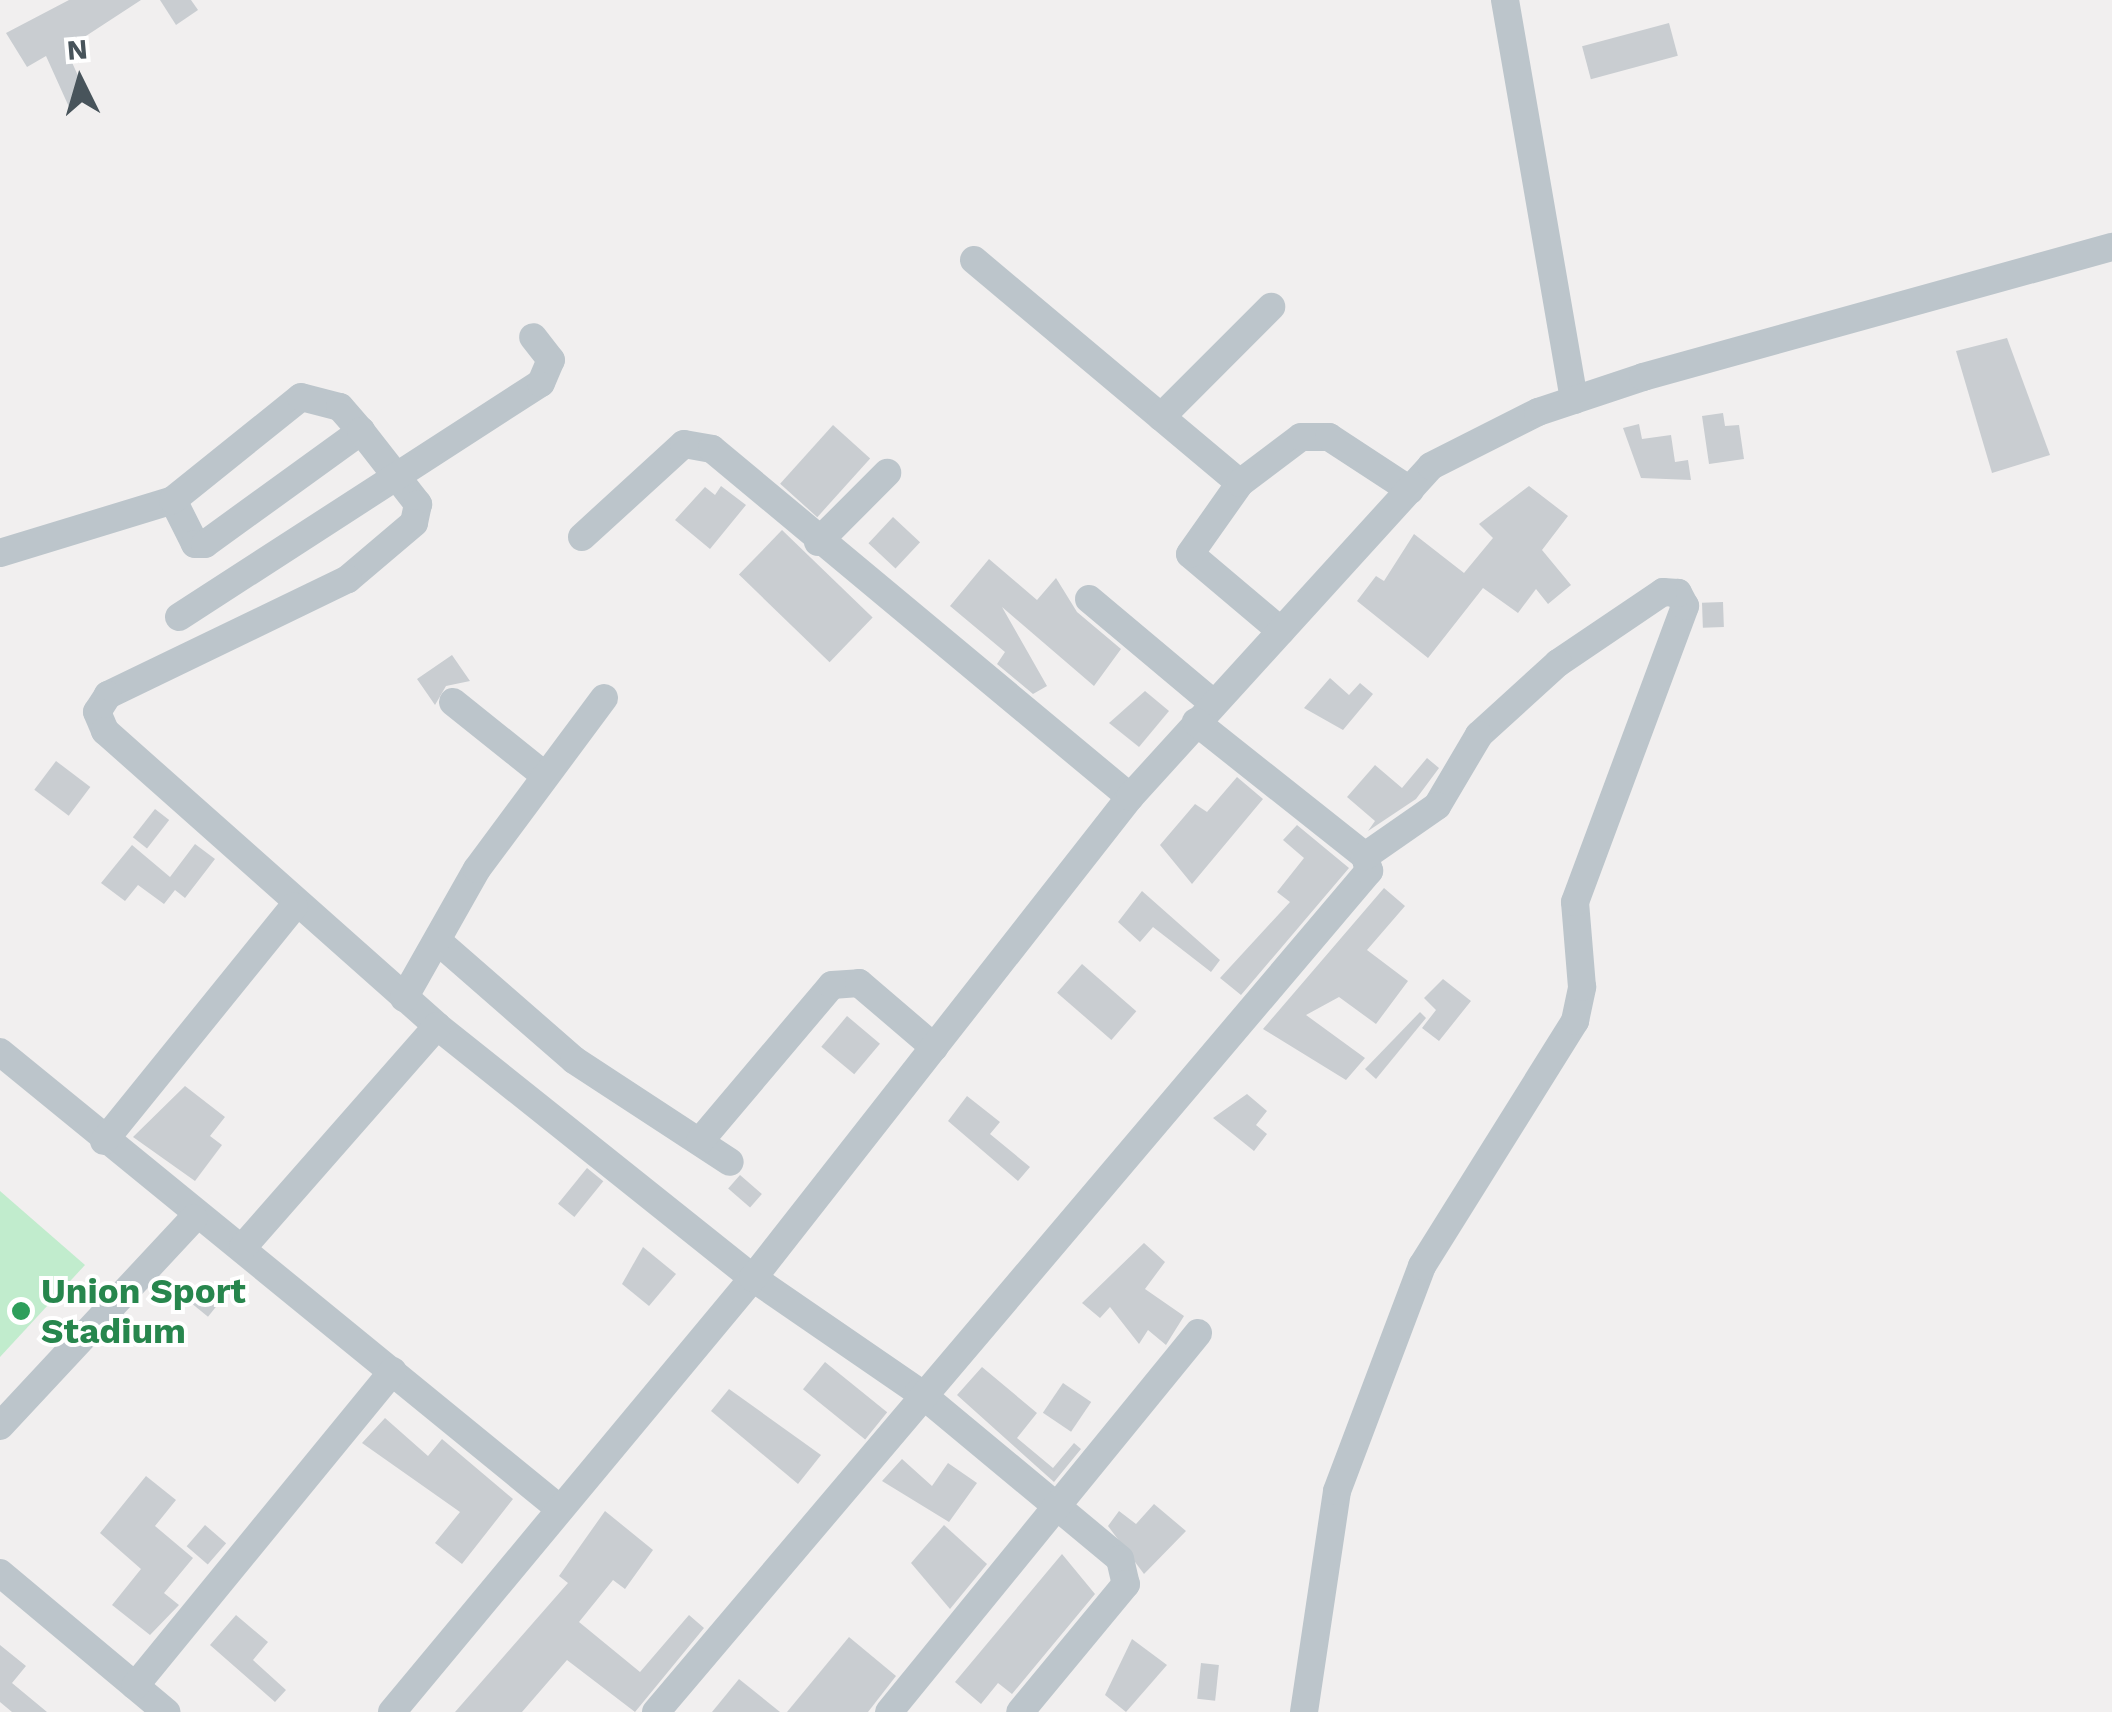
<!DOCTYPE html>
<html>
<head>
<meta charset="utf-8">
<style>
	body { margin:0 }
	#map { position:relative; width:2112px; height:1712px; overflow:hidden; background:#f1efef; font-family:"Work Sans",sans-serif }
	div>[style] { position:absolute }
	.green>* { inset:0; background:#c1eccd }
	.building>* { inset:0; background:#c9cdd1; transform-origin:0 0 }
	.minor>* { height:28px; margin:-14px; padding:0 14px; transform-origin:14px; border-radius:14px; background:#bcc5cb }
	.dots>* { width:28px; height:28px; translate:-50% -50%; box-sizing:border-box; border:5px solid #fff; border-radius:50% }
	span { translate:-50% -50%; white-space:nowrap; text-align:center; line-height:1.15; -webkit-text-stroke:8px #fff; paint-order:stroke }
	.leisure-label { font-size:35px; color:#27864d; font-weight:700 }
	.left { translate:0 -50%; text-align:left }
	.north { position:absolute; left:30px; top:30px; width:100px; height:100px; -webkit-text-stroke:8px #fff; paint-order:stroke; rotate:355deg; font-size:28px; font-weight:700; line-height:40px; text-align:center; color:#48545b }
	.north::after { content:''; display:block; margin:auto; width:35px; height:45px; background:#48545b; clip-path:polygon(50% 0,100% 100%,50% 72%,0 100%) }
</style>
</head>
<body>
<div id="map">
	<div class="green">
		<div style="clip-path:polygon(0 1191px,85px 1265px,0 1357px)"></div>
	</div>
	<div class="building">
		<div style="clip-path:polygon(69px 0,141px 0,66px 49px,88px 98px,69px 107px,46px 56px,27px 67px,6px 33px)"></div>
		<div style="clip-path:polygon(160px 0,191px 0,198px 10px,176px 25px)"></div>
		<div style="left:1669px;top:23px;width:34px;height:90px;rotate:75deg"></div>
		<div style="clip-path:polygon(2007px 338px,2050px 455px,1992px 473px,1956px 351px)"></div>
		<div style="clip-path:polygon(1723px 413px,1725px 426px,1739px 425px,1744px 459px,1709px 464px,1702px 416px)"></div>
		<div style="clip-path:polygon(1639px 424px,1642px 439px,1671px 435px,1675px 462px,1688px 460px,1691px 480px,1641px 478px,1623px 428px)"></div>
		<div style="left:833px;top:425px;width:50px;height:79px;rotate:42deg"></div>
		<div style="clip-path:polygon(721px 486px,746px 505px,710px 549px,675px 520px,705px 487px,715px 495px)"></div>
		<div style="clip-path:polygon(1529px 486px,1568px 516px,1542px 550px,1571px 585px,1548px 604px,1536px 589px,1518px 613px,1483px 588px,1428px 658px,1357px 601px,1376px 576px,1384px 581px,1414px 534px,1464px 573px,1493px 538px,1479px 524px)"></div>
		<div style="left:893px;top:517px;width:37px;height:36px;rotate:43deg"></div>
		<div style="left:782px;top:530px;width:126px;height:62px;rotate:44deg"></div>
		<div style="clip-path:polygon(989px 559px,1037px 600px,1056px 578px,1077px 612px,1121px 649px,1094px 686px,1002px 607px,1047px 686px,1033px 694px,997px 664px,1005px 652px,950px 606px)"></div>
		<div style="left:1723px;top:602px;width:25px;height:21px;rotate:88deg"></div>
		<div style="clip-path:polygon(452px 655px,470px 681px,446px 686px,435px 705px,417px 679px)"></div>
		<div style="clip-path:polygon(1330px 678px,1349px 695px,1360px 683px,1373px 694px,1343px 730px,1304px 708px)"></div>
		<div style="clip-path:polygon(1145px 691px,1169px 711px,1139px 747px,1109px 723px)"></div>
		<div style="clip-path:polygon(1427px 758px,1439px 768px,1416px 799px,1368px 831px,1375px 821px,1347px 797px,1375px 765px,1402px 788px)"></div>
		<div style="left:56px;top:761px;width:43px;height:36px;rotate:37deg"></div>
		<div style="clip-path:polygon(1237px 777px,1263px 799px,1192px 884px,1160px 845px,1195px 804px,1207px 812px)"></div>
		<div style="left:155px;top:809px;width:18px;height:36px;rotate:38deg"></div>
		<div style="clip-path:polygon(1297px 825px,1349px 868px,1241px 995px,1220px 978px,1290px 902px,1277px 892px,1304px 858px,1283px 840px)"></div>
		<div style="clip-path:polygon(195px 844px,215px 859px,185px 898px,175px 890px,164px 904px,138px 885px,125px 901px,101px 883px,132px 845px,170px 877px)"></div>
		<div style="clip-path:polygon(1384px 888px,1405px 906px,1367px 950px,1408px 981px,1376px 1024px,1339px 997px,1306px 1015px,1365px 1058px,1346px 1080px,1263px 1029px)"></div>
		<div style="clip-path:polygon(1142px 891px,1220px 960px,1211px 972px,1153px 927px,1140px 942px,1118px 922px)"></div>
		<div style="left:1082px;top:964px;width:72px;height:38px;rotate:41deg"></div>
		<div style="clip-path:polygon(1443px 979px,1471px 1001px,1439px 1041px,1422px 1028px,1436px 1010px,1424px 998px)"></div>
		<div style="clip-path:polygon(1420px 1012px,1426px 1018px,1376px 1079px,1365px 1069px)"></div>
		<div style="left:847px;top:1016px;width:43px;height:40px;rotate:40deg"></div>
		<div style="clip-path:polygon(185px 1086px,225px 1117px,210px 1136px,222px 1145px,195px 1181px,133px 1137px)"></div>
		<div style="clip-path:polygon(1247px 1094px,1267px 1111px,1256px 1125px,1267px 1134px,1254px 1151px,1213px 1118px)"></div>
		<div style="clip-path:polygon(967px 1096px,1000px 1122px,990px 1134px,1030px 1167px,1018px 1181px,948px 1121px)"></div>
		<div style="left:587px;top:1168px;width:21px;height:46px;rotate:39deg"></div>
		<div style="left:740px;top:1175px;width:29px;height:18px;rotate:41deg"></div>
		<div style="clip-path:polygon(1144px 1243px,1165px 1262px,1145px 1289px,1184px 1316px,1166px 1345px,1148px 1330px,1139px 1344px,1110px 1307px,1100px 1318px,1082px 1303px)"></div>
		<div style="clip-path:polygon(643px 1247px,676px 1274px,649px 1306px,622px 1284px)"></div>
		<div style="left:201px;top:1284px;width:26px;height:21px;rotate:39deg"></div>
		<div style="left:825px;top:1362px;width:80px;height:35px;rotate:39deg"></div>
		<div style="clip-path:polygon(982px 1367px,1037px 1413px,1017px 1438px,1053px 1468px,1074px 1443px,1081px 1449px,1054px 1482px,957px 1395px)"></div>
		<div style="left:1063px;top:1383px;width:34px;height:36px;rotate:34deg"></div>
		<div style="clip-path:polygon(729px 1389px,821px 1455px,798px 1484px,711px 1411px)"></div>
		<div style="clip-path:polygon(385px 1418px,428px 1456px,442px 1439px,513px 1499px,462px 1564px,435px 1543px,460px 1512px,362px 1443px)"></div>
		<div style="clip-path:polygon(902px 1459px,932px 1486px,948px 1463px,977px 1483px,949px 1522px,882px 1481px)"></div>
		<div style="clip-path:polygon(146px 1476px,176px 1500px,155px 1526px,193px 1558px,164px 1593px,179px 1605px,150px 1635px,112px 1605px,141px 1569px,100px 1533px)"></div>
		<div style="clip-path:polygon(1154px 1504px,1186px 1531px,1144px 1574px,1108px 1526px,1119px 1511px,1136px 1524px)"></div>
		<div style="clip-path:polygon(605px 1511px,653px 1550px,625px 1589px,613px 1580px,579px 1622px,640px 1672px,689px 1615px,704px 1628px,635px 1712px,567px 1660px,522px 1712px,455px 1712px,568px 1583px,559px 1576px)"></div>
		<div style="left:205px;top:1525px;width:28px;height:28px;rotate:41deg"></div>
		<div style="clip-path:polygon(944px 1525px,987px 1564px,950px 1609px,911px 1563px)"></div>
		<div style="clip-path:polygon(1062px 1554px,1095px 1594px,1012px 1694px,998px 1683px,981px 1704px,955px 1682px)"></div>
		<div style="clip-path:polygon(236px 1615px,268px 1642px,253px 1660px,286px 1690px,275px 1702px,210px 1645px)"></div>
		<div style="clip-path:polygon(849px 1637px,896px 1676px,868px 1712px,787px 1712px)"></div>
		<div style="clip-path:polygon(1132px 1639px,1167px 1665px,1126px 1712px,1105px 1695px)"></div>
		<div style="clip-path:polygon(0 1645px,26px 1666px,12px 1683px,47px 1712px,12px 1712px,0 1702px)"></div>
		<div style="left:1201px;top:1663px;width:18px;height:36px;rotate:6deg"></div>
		<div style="clip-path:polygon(739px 1679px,780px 1712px,712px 1712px)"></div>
	</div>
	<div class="minor">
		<div style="left:1505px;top:0;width:406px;rotate:80.2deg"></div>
		<div style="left:974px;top:260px;width:347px;rotate:40deg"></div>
		<div style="left:1161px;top:417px;width:156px;rotate:-45deg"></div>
		<div style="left:173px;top:500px;width:49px;rotate:63.4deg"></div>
		<div style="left:195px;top:544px;width:10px"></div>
		<div style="left:205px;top:544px;width:193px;rotate:-35.9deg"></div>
		<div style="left:582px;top:537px;width:138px;rotate:-42.4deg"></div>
		<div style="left:684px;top:444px;width:28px;rotate:10deg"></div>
		<div style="left:712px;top:449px;width:544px;rotate:39.78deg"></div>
		<div style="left:818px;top:542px;width:98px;rotate:-45deg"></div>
		<div style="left:0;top:553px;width:181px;rotate:-17deg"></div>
		<div style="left:173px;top:500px;width:164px;rotate:-38.8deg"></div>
		<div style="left:301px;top:397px;width:40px;rotate:14.4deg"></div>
		<div style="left:340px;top:407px;width:32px;rotate:49deg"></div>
		<div style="left:361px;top:431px;width:93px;rotate:52deg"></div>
		<div style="left:418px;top:504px;width:19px;rotate:102deg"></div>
		<div style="left:414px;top:523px;width:87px;rotate:139.7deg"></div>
		<div style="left:348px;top:579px;width:267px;rotate:154.2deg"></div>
		<div style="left:108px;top:695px;width:20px;rotate:123deg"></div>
		<div style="left:97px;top:712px;width:21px;rotate:67deg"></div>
		<div style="left:105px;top:731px;width:444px;rotate:41.6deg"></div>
		<div style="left:437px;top:1026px;width:404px;rotate:38.6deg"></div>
		<div style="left:753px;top:1278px;width:201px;rotate:34.5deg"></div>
		<div style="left:919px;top:1392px;width:261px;rotate:39.7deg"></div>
		<div style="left:1120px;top:1559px;width:26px;rotate:77deg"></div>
		<div style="left:1126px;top:1584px;width:166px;rotate:129.6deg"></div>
		<div style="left:1089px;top:599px;width:163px;rotate:40deg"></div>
		<div style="left:179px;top:617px;width:431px;rotate:-32.9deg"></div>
		<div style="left:541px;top:383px;width:25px;rotate:-67deg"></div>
		<div style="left:551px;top:360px;width:29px;rotate:-128deg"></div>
		<div style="left:1281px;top:631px;width:119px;rotate:-139.8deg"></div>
		<div style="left:1190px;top:554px;width:87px;rotate:-54.8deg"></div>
		<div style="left:1240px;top:483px;width:76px;rotate:-37deg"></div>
		<div style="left:1301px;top:437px;width:28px"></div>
		<div style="left:1329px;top:437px;width:97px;rotate:33.2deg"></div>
		<div style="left:453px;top:702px;width:117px;rotate:38.7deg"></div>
		<div style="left:440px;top:943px;width:178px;rotate:41.1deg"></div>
		<div style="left:574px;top:1060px;width:186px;rotate:33.2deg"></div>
		<div style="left:404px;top:998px;width:148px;rotate:-60.5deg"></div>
		<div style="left:477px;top:869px;width:213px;rotate:-53.4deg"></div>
		<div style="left:0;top:1052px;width:723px;rotate:39.22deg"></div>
		<div style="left:104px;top:1141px;width:302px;rotate:-51deg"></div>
		<div style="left:700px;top:1141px;width:204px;rotate:-49.8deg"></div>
		<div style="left:832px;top:985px;width:27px;rotate:-4deg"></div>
		<div style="left:859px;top:983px;width:99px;rotate:40.5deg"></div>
		<div style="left:243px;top:1247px;width:294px;rotate:-48.7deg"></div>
		<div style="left:0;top:1426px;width:284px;rotate:-47deg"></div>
		<div style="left:0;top:1573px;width:217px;rotate:39.9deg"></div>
		<div style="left:135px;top:1686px;width:407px;rotate:-50.7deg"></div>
		<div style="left:392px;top:1712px;width:565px;rotate:-50.25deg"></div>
		<div style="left:753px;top:1278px;width:611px;rotate:-51.91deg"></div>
		<div style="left:1130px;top:797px;width:447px;rotate:-47.7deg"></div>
		<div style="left:1431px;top:466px;width:120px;rotate:-26.8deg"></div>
		<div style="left:1538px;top:412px;width:111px;rotate:-18.4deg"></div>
		<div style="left:1643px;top:377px;width:487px;rotate:-15.5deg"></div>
		<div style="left:656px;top:1712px;width:1103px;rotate:-49.71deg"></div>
		<div style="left:1369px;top:871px;width:16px;rotate:-105deg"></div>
		<div style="left:1365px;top:856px;width:216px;rotate:-141.6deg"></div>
		<div style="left:889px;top:1712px;width:489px;rotate:-50.8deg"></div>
		<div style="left:1304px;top:1712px;width:223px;rotate:-81.5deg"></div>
		<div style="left:1337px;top:1491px;width:241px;rotate:-69.3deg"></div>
		<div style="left:1422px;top:1266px;width:289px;rotate:-58deg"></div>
		<div style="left:1575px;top:1021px;width:35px;rotate:-78deg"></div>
		<div style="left:1582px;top:987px;width:85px;rotate:-94.7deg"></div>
		<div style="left:1575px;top:902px;width:316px;rotate:-69.6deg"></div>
		<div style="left:1685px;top:606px;width:15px;rotate:-118deg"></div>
		<div style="left:1678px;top:593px;width:15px;rotate:-176deg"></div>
		<div style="left:1663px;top:592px;width:127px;rotate:145.9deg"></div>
		<div style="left:1558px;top:663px;width:107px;rotate:137.7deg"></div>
		<div style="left:1479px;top:735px;width:82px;rotate:120.6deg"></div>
		<div style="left:1437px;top:806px;width:88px;rotate:145.2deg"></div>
	</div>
	<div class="dots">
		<div style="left:21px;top:1311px;background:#2e9e5b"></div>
	</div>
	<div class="leisure-label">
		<span class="left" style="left:41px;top:1311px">Union Sport<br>Stadium</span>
	</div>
	<div class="north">N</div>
</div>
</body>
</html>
